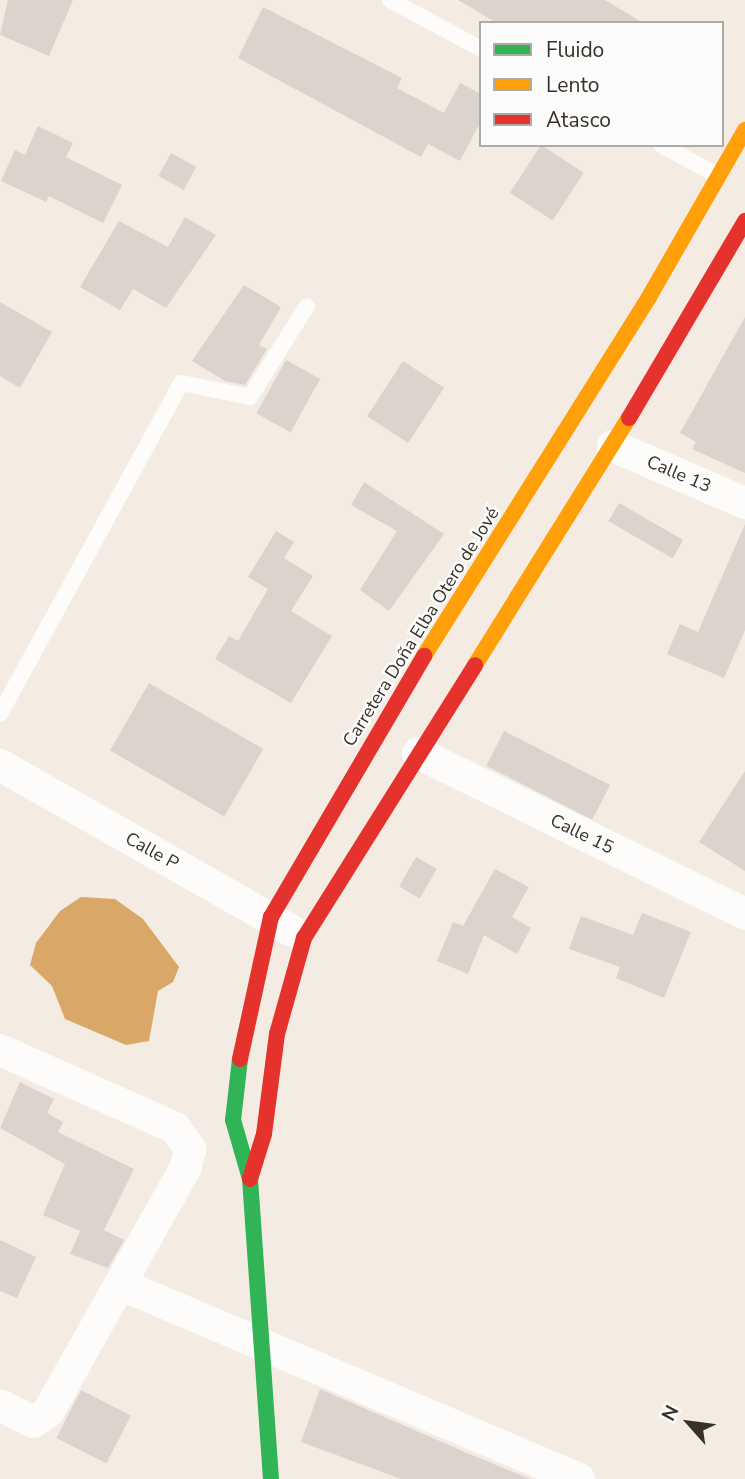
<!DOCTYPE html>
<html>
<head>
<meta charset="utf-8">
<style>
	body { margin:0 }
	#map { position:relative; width:745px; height:1479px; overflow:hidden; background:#f4ece3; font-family:"Nunito Sans",sans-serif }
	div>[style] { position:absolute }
	.water>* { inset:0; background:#d9a767 }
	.building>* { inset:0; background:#dbd4cc; transform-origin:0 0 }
	.lane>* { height:16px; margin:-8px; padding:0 8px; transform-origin:8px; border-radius:8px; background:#fdfcfb }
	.street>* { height:32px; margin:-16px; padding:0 16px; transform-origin:16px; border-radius:16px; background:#fdfcfb }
	.fast>* { height:16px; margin:-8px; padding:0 8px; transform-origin:8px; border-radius:8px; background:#30b455 }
	.slow>* { height:16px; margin:-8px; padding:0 8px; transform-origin:8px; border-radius:8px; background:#ff9f0a }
	.jam>* { height:16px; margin:-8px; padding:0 8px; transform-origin:8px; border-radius:8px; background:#e5322d }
	span { translate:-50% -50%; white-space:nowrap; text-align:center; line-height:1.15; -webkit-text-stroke:5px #fcfcfc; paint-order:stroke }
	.street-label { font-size:18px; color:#383128 }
	.legend { position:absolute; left:479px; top:21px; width:245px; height:126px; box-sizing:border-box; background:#fcfcfc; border:2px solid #aeaba7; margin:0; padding:9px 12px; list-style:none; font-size:21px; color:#383128 }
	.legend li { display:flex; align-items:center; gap:14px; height:35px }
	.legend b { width:35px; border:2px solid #aeaba7 }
	.north { position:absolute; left:654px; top:1388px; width:70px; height:70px; -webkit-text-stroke:5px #fcfcfc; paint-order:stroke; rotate:298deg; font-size:19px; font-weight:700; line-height:28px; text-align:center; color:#383128 }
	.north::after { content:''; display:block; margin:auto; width:24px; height:32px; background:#383128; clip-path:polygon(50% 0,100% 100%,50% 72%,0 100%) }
</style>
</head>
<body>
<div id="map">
	<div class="water">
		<div style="clip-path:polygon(81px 897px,115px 899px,143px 919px,179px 967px,173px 982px,158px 991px,149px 1041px,126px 1045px,65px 1019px,52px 986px,30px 965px,36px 943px,60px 911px)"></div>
	</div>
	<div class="building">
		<div style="clip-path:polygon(8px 0,73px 0,49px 56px,0 35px)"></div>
		<div style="clip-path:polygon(458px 0,605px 0,643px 23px,497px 23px)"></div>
		<div style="clip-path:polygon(263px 7px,402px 78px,397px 88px,444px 113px,460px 83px,481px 94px,481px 121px,460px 161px,428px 144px,421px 157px,238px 58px)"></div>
		<div style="clip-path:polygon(38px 126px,73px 143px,66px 157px,122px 185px,103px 223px,49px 196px,46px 202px,1px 181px,15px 150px,25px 155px)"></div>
		<div style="left:541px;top:145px;width:51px;height:57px;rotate:33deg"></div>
		<div style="left:171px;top:153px;width:29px;height:26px;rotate:29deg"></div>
		<div style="clip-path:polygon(185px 217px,216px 235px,166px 308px,133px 289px,120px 310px,80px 287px,119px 221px,168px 247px)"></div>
		<div style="clip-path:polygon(244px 285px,281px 307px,259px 345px,267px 349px,245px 385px,225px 381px,192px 361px)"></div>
		<div style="clip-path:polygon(0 302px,52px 332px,20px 388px,0 376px)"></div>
		<div style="clip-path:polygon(745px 317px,745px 473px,692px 449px,696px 442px,680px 433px)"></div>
		<div style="left:286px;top:360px;width:39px;height:61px;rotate:29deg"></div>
		<div style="left:403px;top:361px;width:49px;height:66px;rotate:33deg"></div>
		<div style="clip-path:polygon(364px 482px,444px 534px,389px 611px,360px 590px,397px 531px,351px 505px)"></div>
		<div style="left:619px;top:503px;width:74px;height:21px;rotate:30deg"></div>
		<div style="clip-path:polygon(745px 524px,745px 630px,724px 678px,667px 654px,680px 624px,698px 632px)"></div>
		<div style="clip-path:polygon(276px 531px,294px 542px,284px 558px,313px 576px,291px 611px,332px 636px,291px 703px,215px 659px,229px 636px,238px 641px,268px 589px,248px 577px)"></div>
		<div style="left:149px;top:683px;width:132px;height:78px;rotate:30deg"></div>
		<div style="left:504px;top:731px;width:119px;height:39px;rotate:27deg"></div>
		<div style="clip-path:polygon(745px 771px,745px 871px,699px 842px)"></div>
		<div style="left:416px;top:857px;width:24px;height:34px;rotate:30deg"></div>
		<div style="clip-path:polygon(495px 869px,529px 887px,512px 917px,531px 928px,517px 954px,484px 935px,468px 974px,437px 961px,453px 922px,463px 926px)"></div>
		<div style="clip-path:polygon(642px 913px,691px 932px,664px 998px,616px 978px,620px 967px,569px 949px,581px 916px,633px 935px)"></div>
		<div style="clip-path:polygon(20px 1082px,54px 1099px,47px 1113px,63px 1122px,58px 1132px,134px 1169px,104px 1230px,124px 1240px,108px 1268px,70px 1254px,80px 1231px,43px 1215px,65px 1164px,0 1128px)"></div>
		<div style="clip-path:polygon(0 1240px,36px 1257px,17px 1298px,0 1291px)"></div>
		<div style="clip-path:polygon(320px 1389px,467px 1453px,530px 1479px,401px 1479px,301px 1442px)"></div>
		<div style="left:81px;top:1390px;width:56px;height:54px;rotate:27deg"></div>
	</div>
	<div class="lane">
		<div style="left:390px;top:0;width:103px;rotate:28.3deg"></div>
		<div style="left:661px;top:145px;width:66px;rotate:28.1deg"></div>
		<div style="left:0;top:714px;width:377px;rotate:-61.3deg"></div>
		<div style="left:181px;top:383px;width:70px;rotate:11.5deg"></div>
		<div style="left:250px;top:397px;width:107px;rotate:-57.9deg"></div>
	</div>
	<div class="street">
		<div style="left:613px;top:446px;width:144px;rotate:23.4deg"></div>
		<div style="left:418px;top:753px;width:364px;rotate:26.2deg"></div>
		<div style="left:0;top:765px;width:335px;rotate:29.6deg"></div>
		<div style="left:0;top:1050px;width:192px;rotate:24deg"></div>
		<div style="left:175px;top:1128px;width:26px;rotate:54deg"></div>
		<div style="left:190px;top:1149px;width:18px;rotate:103deg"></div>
		<div style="left:186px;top:1167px;width:281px;rotate:119.4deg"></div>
		<div style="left:48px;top:1412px;width:18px;rotate:146deg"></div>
		<div style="left:33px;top:1422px;width:37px;rotate:-153deg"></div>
		<div style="left:122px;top:1285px;width:496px;rotate:23deg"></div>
	</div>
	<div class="fast">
		<div style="left:240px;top:1059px;width:61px;rotate:96.5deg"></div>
		<div style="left:233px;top:1120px;width:61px;rotate:73.9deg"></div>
		<div style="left:250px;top:1179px;width:301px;rotate:86deg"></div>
	</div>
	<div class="slow">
		<div style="left:424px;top:656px;width:424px;rotate:-57.9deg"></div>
		<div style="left:649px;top:297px;width:193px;rotate:-60.1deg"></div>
		<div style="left:475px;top:665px;width:291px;rotate:-58.1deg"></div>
	</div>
	<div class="jam">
		<div style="left:629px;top:418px;width:229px;rotate:-59.5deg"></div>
		<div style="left:240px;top:1059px;width:145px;rotate:-77.7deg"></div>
		<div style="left:271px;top:917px;width:303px;rotate:-59.6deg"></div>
		<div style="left:250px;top:1179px;width:47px;rotate:-72.7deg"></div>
		<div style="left:264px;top:1134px;width:101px;rotate:-82.6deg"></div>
		<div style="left:277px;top:1034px;width:100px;rotate:-74.3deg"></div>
		<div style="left:304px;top:938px;width:322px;rotate:-57.9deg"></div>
	</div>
	<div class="street-label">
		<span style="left:679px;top:474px;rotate:23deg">Calle 13</span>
		<span style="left:421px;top:627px;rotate:-58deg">Carretera Doña Elba Otero de Jové</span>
		<span style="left:582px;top:834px;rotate:26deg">Calle 15</span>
		<span style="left:152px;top:851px;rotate:29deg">Calle P</span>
	</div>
	<ul class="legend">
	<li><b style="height:9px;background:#30b455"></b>Fluido</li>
	<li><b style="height:9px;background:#ff9f0a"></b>Lento</li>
	<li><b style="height:9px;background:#e5322d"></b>Atasco</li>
	</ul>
	<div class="north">N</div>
</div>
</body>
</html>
